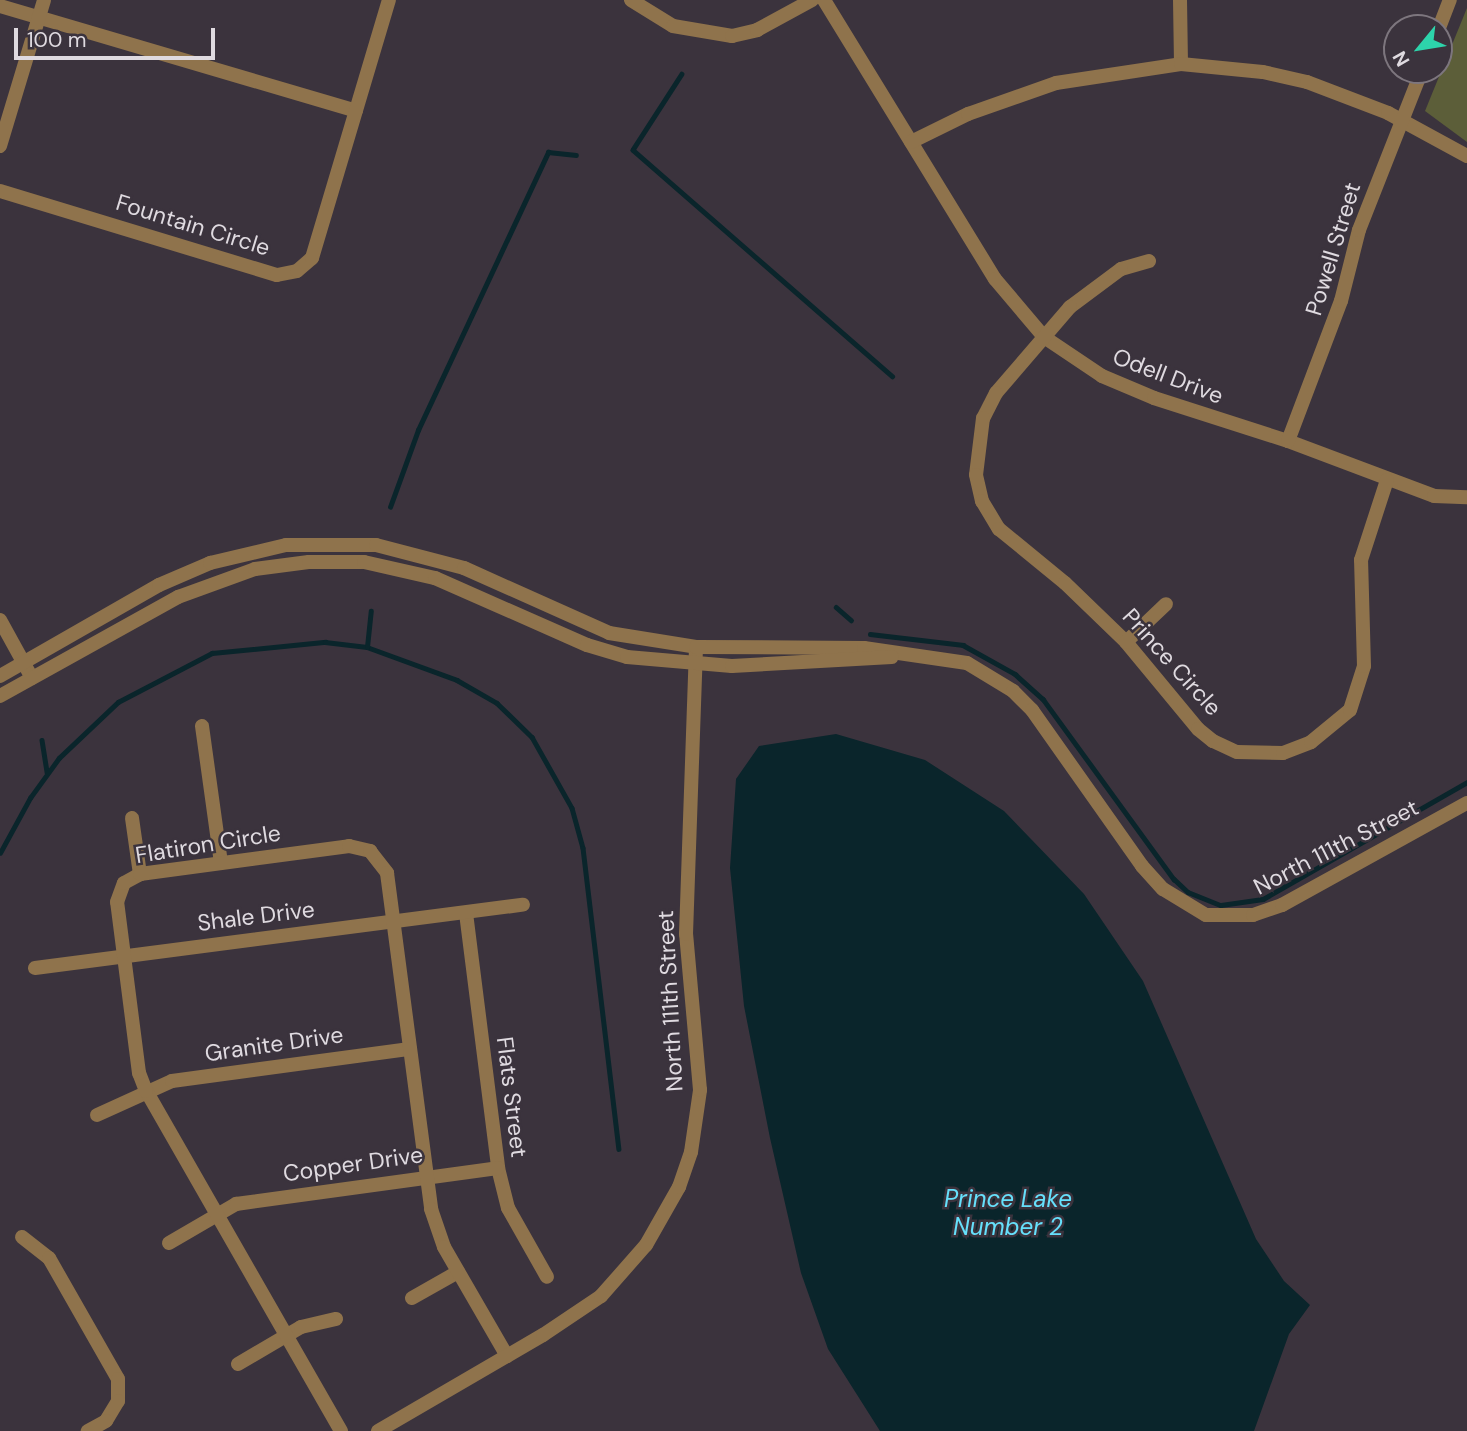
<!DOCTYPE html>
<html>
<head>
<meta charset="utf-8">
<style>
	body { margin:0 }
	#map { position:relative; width:1467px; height:1431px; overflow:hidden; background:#3b333d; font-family:"DM Sans",sans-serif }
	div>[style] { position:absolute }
	.green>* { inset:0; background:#5c5e39 }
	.water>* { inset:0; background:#0a252b }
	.stream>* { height:4.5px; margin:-2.25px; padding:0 2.25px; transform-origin:2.25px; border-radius:2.25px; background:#0a252b }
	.minor>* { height:14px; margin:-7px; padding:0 7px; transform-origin:7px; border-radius:7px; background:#8f734c }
	.tertiary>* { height:14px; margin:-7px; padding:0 7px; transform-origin:7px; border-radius:7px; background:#8f734c }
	span { translate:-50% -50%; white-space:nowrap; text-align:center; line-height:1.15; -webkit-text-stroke:5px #3b333d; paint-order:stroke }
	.street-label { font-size:23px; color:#dfdae0 }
	.water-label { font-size:24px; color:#66e0fb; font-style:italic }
	.north { position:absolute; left:1383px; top:14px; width:70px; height:70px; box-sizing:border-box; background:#3b333d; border:2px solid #7d767e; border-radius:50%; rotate:240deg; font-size:19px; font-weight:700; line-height:28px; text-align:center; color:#dfdae0 }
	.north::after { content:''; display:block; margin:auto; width:24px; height:32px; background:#2dd4ab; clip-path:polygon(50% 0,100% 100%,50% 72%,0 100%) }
	.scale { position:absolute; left:14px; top:28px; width:201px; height:32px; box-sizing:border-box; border:4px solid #dfdae0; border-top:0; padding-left:9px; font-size:21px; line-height:24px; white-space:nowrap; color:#dfdae0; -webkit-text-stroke:5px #3b333d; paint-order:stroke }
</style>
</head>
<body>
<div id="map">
	<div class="green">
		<div style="clip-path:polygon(1467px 8px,1467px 142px,1425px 111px)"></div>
	</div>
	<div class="water">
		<div style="clip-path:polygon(836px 734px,925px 760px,1004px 811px,1084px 894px,1143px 981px,1256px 1239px,1284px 1281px,1310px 1305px,1289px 1334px,1254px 1431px,880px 1431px,828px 1349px,801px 1273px,770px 1138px,744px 1006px,730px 868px,736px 779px,759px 746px)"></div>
	</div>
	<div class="stream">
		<div style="left:682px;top:74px;width:90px;rotate:122.8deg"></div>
		<div style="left:633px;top:150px;width:344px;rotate:41.1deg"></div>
		<div style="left:390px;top:507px;width:82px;rotate:-70deg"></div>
		<div style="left:418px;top:430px;width:307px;rotate:-64.9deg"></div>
		<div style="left:548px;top:152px;width:28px;rotate:6deg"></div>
		<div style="left:836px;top:607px;width:20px;rotate:41deg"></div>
		<div style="left:870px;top:634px;width:94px;rotate:6.7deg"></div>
		<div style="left:963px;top:645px;width:60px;rotate:29.1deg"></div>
		<div style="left:1015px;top:674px;width:38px;rotate:42deg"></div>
		<div style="left:1043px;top:699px;width:223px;rotate:54deg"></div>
		<div style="left:1174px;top:879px;width:19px;rotate:43deg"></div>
		<div style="left:1188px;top:892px;width:35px;rotate:22deg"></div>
		<div style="left:1221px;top:905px;width:42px;rotate:-8.1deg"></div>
		<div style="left:1263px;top:899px;width:235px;rotate:-29.8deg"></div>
		<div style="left:367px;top:647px;width:96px;rotate:20.1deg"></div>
		<div style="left:457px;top:680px;width:46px;rotate:29.9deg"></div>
		<div style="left:497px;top:703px;width:49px;rotate:44.2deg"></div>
		<div style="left:532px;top:737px;width:81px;rotate:60.6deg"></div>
		<div style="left:572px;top:808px;width:41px;rotate:74.6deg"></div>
		<div style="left:583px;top:848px;width:303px;rotate:83.2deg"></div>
		<div style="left:42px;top:740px;width:33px;rotate:81deg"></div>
		<div style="left:0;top:853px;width:63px;rotate:-61.4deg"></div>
		<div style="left:30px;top:798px;width:49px;rotate:-54.1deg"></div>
		<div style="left:59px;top:758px;width:81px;rotate:-43.5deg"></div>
		<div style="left:118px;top:702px;width:106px;rotate:-27.5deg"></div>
		<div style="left:212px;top:653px;width:114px;rotate:-5.6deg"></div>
		<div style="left:325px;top:642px;width:42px;rotate:6.8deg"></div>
		<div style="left:367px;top:647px;width:36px;rotate:-84deg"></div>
	</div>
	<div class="minor">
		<div style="left:631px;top:0;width:49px;rotate:31.8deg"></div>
		<div style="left:673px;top:26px;width:60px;rotate:9.6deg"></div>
		<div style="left:732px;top:36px;width:26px;rotate:-13deg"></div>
		<div style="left:757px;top:30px;width:63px;rotate:-28.6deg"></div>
		<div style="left:824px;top:0;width:327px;rotate:58.5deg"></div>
		<div style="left:995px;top:279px;width:76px;rotate:49.8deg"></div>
		<div style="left:1044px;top:337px;width:70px;rotate:33.9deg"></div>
		<div style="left:1102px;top:376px;width:56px;rotate:22.9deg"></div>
		<div style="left:1154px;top:398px;width:141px;rotate:17.8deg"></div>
		<div style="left:1288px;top:441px;width:156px;rotate:20.6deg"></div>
		<div style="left:1434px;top:496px;width:33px;rotate:2deg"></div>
		<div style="left:1180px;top:0;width:64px;rotate:89.1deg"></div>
		<div style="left:0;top:6px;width:371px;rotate:16.4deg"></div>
		<div style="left:1439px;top:28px;width:30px;rotate:-69deg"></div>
		<div style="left:911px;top:142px;width:64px;rotate:-26.2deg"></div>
		<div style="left:968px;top:114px;width:93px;rotate:-19.4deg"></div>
		<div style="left:1056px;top:83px;width:126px;rotate:-8.6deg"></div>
		<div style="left:1181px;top:64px;width:82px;rotate:5.6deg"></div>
		<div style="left:1263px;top:72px;width:45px;rotate:12.8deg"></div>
		<div style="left:1307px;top:82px;width:87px;rotate:20.9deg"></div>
		<div style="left:1388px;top:113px;width:90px;rotate:28.6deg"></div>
		<div style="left:0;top:146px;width:152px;rotate:-73.2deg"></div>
		<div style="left:0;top:191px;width:289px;rotate:16.9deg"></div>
		<div style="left:277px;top:275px;width:20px;rotate:-11deg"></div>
		<div style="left:297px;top:271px;width:20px;rotate:-41deg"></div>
		<div style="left:312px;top:258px;width:269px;rotate:-73.4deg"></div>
		<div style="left:1149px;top:261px;width:29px;rotate:164deg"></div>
		<div style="left:1121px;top:269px;width:64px;rotate:143.3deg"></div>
		<div style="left:1070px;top:307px;width:113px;rotate:130.7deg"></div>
		<div style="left:996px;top:393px;width:28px;rotate:117deg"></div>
		<div style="left:983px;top:418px;width:57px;rotate:97deg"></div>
		<div style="left:976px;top:475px;width:27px;rotate:77deg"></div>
		<div style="left:982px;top:501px;width:33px;rotate:59deg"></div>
		<div style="left:999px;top:529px;width:85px;rotate:39.3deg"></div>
		<div style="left:1065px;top:583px;width:85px;rotate:44deg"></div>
		<div style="left:1126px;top:642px;width:113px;rotate:50.4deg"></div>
		<div style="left:1198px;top:729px;width:19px;rotate:39deg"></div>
		<div style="left:1213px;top:741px;width:26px;rotate:25deg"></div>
		<div style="left:1237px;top:752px;width:46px;rotate:1.2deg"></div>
		<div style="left:1283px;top:753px;width:30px;rotate:-21deg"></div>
		<div style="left:1311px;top:742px;width:50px;rotate:-39.4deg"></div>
		<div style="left:1350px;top:710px;width:46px;rotate:-72.3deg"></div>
		<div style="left:1364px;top:666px;width:106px;rotate:-91.6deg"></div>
		<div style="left:1361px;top:560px;width:84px;rotate:-72deg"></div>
		<div style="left:1288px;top:441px;width:150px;rotate:-69.3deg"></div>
		<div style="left:1341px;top:301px;width:73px;rotate:-75.8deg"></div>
		<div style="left:1359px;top:230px;width:172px;rotate:-68.5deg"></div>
		<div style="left:0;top:620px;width:66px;rotate:61.1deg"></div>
		<div style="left:1126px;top:642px;width:55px;rotate:-43.5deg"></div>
		<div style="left:202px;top:726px;width:138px;rotate:82.1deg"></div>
		<div style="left:132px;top:818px;width:57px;rotate:81.9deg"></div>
		<div style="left:466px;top:913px;width:257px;rotate:82.8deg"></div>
		<div style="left:498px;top:1168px;width:41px;rotate:76deg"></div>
		<div style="left:508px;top:1208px;width:79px;rotate:60.5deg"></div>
		<div style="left:35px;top:968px;width:492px;rotate:-7.4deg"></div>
		<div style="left:97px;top:1115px;width:82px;rotate:-24.4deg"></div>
		<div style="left:172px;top:1081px;width:240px;rotate:-7.7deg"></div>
		<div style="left:22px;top:1237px;width:34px;rotate:38deg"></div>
		<div style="left:49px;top:1258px;width:139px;rotate:60.3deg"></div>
		<div style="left:118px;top:1379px;width:22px;rotate:90deg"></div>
		<div style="left:118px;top:1401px;width:23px;rotate:121deg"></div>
		<div style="left:106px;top:1421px;width:21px;rotate:151deg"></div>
		<div style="left:169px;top:1243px;width:78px;rotate:-30.2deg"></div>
		<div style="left:236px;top:1204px;width:264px;rotate:-7.8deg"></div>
		<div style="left:412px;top:1298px;width:53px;rotate:-29.5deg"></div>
		<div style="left:238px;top:1364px;width:73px;rotate:-30.4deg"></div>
		<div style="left:301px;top:1327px;width:36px;rotate:-13deg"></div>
		<div style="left:341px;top:1431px;width:392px;rotate:-119.8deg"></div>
		<div style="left:146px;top:1091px;width:19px;rotate:-111deg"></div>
		<div style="left:139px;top:1073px;width:172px;rotate:-97.3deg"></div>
		<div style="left:117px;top:902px;width:20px;rotate:-70deg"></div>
		<div style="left:124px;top:883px;width:18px;rotate:-29deg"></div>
		<div style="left:140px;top:874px;width:211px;rotate:-7.6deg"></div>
		<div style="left:349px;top:846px;width:22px;rotate:13deg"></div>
		<div style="left:370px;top:851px;width:28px;rotate:52deg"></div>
		<div style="left:387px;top:873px;width:339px;rotate:82.5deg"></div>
		<div style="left:431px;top:1209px;width:40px;rotate:71.1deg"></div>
		<div style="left:444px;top:1247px;width:126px;rotate:60deg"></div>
		<div style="left:378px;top:1431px;width:191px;rotate:-30.2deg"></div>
		<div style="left:543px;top:1335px;width:70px;rotate:-33.9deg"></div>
		<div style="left:601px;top:1296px;width:68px;rotate:-48.6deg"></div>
		<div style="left:646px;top:1245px;width:67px;rotate:-60.4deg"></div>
		<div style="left:679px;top:1187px;width:37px;rotate:-71deg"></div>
		<div style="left:691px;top:1152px;width:63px;rotate:-81.7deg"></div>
		<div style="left:700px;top:1090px;width:157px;rotate:-95.1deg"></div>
		<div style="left:686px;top:934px;width:284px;rotate:-88deg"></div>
	</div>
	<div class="tertiary">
		<div style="left:0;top:676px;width:183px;rotate:-29.8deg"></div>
		<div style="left:159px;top:585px;width:56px;rotate:-23.3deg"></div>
		<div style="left:210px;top:563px;width:78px;rotate:-13.3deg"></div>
		<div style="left:286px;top:545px;width:90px"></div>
		<div style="left:376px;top:545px;width:91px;rotate:14.6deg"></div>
		<div style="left:464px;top:568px;width:159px;rotate:24.1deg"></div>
		<div style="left:609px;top:633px;width:88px;rotate:9.1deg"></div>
		<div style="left:696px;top:647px;width:168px;rotate:0.3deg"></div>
		<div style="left:864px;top:648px;width:104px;rotate:8.3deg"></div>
		<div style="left:967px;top:663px;width:54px;rotate:31.3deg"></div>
		<div style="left:1013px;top:691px;width:27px;rotate:45deg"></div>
		<div style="left:1032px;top:710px;width:191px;rotate:54.8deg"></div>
		<div style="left:1142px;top:866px;width:31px;rotate:48deg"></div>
		<div style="left:1163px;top:889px;width:50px;rotate:31.2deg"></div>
		<div style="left:1206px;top:915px;width:47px"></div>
		<div style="left:1253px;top:915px;width:31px;rotate:-19deg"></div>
		<div style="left:1282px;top:905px;width:211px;rotate:-28.9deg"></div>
		<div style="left:0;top:696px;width:204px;rotate:-29.1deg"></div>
		<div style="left:178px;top:597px;width:82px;rotate:-20deg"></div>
		<div style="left:255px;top:569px;width:54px;rotate:-7.4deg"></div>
		<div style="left:309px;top:562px;width:55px"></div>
		<div style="left:364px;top:562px;width:73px;rotate:12.7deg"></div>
		<div style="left:435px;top:578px;width:166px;rotate:23.8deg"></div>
		<div style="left:587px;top:645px;width:42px;rotate:16.7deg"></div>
		<div style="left:627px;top:657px;width:105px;rotate:4.9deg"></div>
		<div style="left:732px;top:666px;width:160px;rotate:-3.2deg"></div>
	</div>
	<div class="street-label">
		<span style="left:193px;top:225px;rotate:17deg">Fountain Circle</span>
		<span style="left:1333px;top:249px;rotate:-73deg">Powell Street</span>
		<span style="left:1168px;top:376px;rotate:21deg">Odell Drive</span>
		<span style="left:1172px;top:662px;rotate:48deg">Prince Circle</span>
		<span style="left:208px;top:844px;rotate:-9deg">Flatiron Circle</span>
		<span style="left:1336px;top:847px;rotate:-27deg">North 111th Street</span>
		<span style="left:256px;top:916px;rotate:-7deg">Shale Drive</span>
		<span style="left:670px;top:1001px;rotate:-93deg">North 111th Street</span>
		<span style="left:274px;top:1044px;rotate:-8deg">Granite Drive</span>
		<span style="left:512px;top:1097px;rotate:83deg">Flats Street</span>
		<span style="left:353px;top:1164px;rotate:-8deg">Copper Drive</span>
	</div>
	<div class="water-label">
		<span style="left:1008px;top:1213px">Prince Lake<br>Number 2</span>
	</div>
	<div class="north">N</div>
	<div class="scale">100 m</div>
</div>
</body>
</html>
